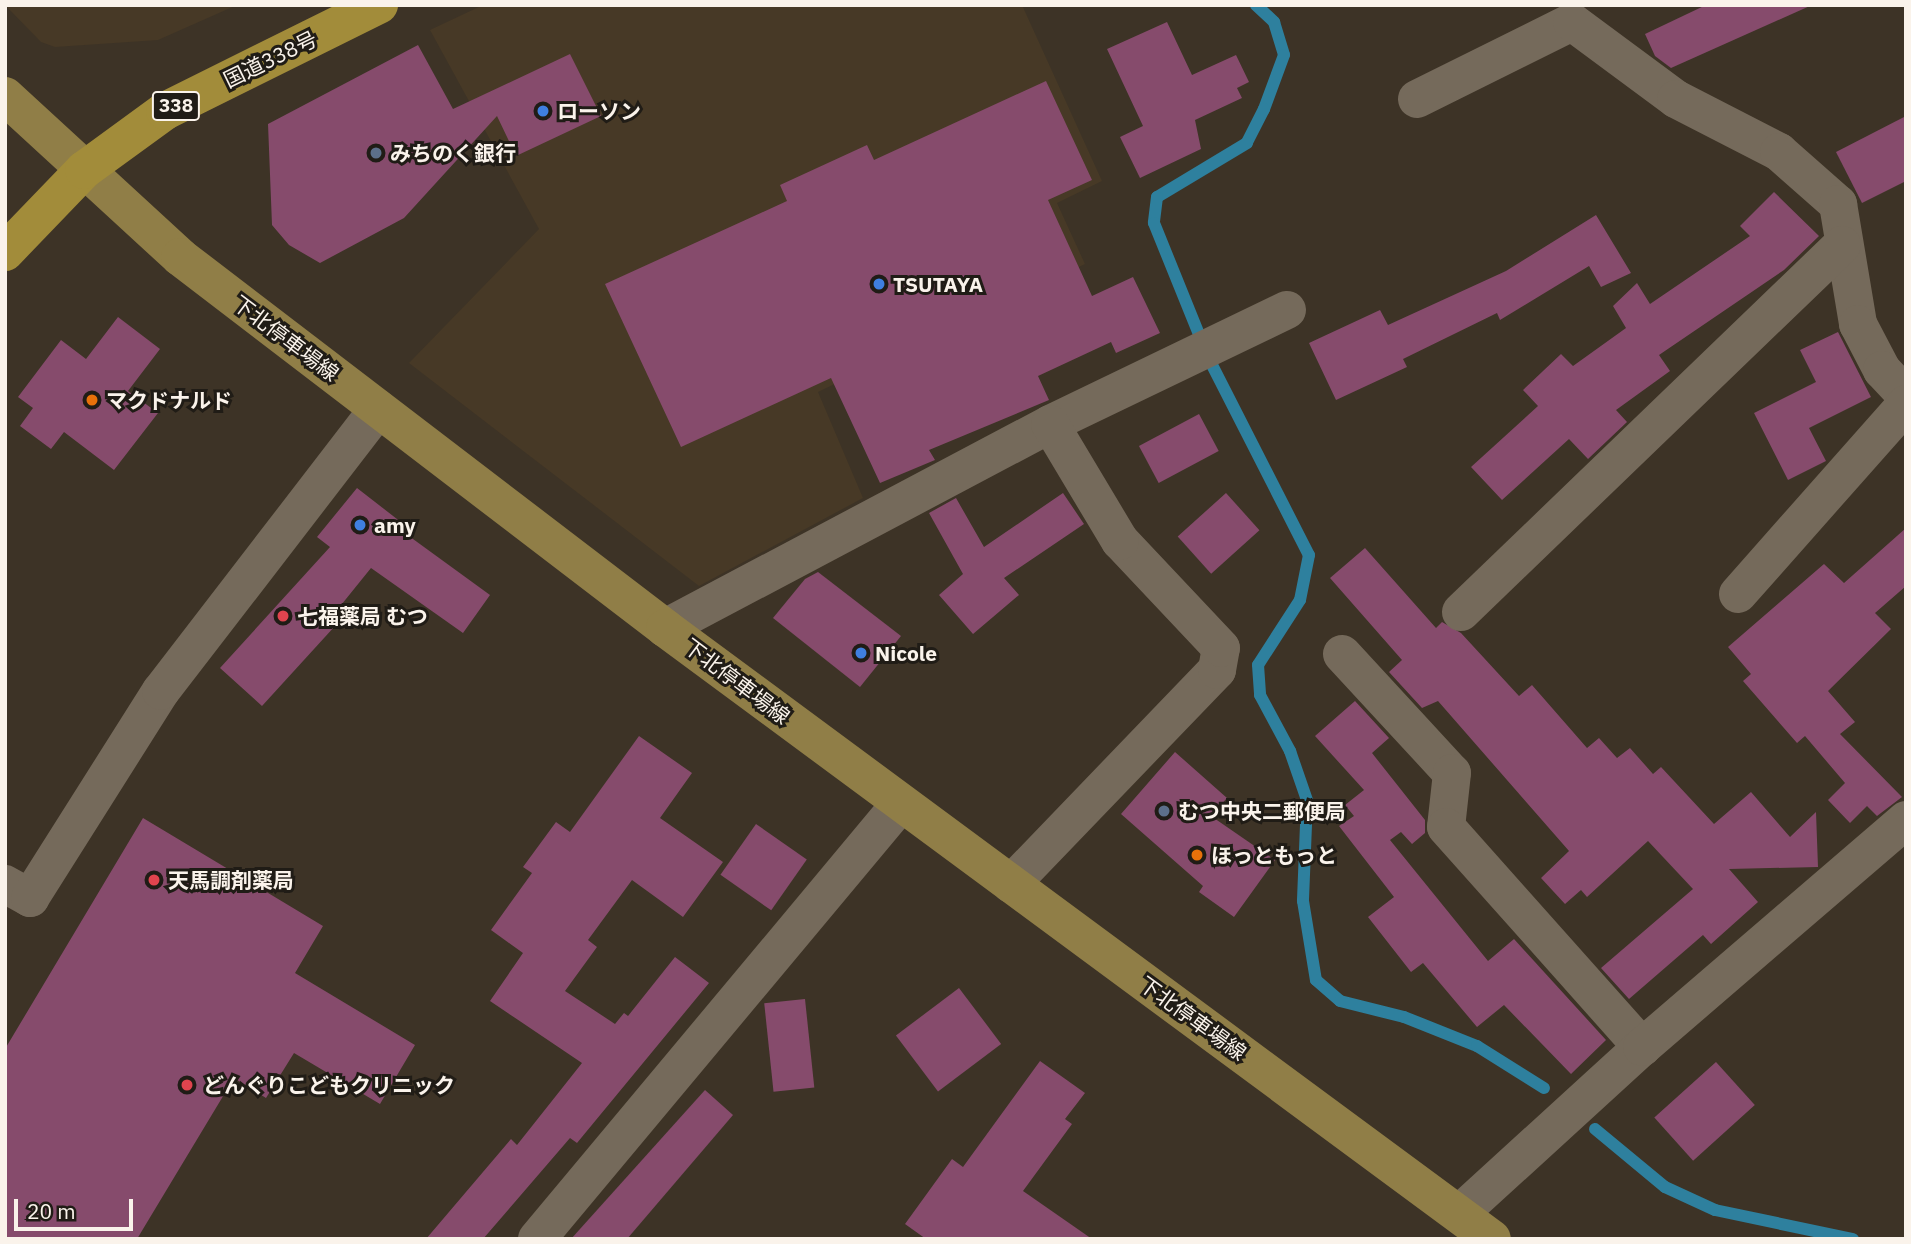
<!DOCTYPE html>
<html>
<head>
<meta charset="utf-8">
<style>
	body { margin:0 }
	#map { position:relative; width:1911px; height:1244px; overflow:hidden; background:#3d3326; font-family:"IBM Plex Sans","Noto Sans JP",sans-serif }
	div>[style] { position:absolute }
	.built>* { inset:0; background:#473926 }
	.stream>* { height:12px; margin:-6px; padding:0 6px; transform-origin:6px; border-radius:6px; background:#2e809e }
	.building>* { inset:0; background:#864b6c; transform-origin:0 0 }
	.minor>* { height:38px; margin:-19px; padding:0 19px; transform-origin:19px; border-radius:19px; background:#756a5b }
	.major>* { height:38px; margin:-19px; padding:0 19px; transform-origin:19px; border-radius:19px; background:#907e47 }
	.highway>* { height:38px; margin:-19px; padding:0 19px; transform-origin:19px; border-radius:19px; background:#a28c3a }
	.dots>* { width:19px; height:19px; translate:-50% -50%; box-sizing:border-box; border:4px solid #201c16; border-radius:50% }
	span { translate:-50% -50%; white-space:nowrap; text-align:center; line-height:1.15; -webkit-text-stroke:6px #201c16; paint-order:stroke }
	.shield-label span { padding:2px 5px; background:#201c16; border:2px solid; border-radius:5px; -webkit-text-stroke-width:0 }
	.shield-label { font-size:19px; color:#faf3eb; font-weight:700 }
	.street-label { font-size:21px; color:#faf3eb }
	.poi-label { font-size:21px; color:#faf3eb; font-weight:700 }
	.left { translate:0 -50%; text-align:left }
	.frame { position:absolute; inset:0; border:7px solid #faf3eb; pointer-events:none }
	.scale { position:absolute; left:14px; top:1199px; width:119px; height:32px; box-sizing:border-box; border:4px solid #faf3eb; border-top:0; padding-left:9px; font-size:21px; line-height:24px; white-space:nowrap; color:#faf3eb; -webkit-text-stroke:5px #201c16; paint-order:stroke }
</style>
</head>
<body>
<div id="map">
	<div class="built">
		<div style="clip-path:polygon(5px 5px,237px 5px,158px 40px,55px 47px,41px 42px)"></div>
		<div style="clip-path:polygon(483px 5px,1022px 5px,1102px 181px,1057px 203px,1085px 264px,818px 392px,863px 498px,699px 586px,409px 363px,539px 229px,430px 30px)"></div>
	</div>
	<div class="stream">
		<div style="left:1256px;top:5px;width:25px;rotate:43deg"></div>
		<div style="left:1274px;top:22px;width:34px;rotate:73deg"></div>
		<div style="left:1284px;top:55px;width:58px;rotate:110.3deg"></div>
		<div style="left:1264px;top:109px;width:38px;rotate:117deg"></div>
		<div style="left:1247px;top:143px;width:105px;rotate:149deg"></div>
		<div style="left:1157px;top:197px;width:26px;rotate:97deg"></div>
		<div style="left:1154px;top:223px;width:147px;rotate:68deg"></div>
		<div style="left:1209px;top:359px;width:220px;rotate:63deg"></div>
		<div style="left:1309px;top:555px;width:46px;rotate:101.3deg"></div>
		<div style="left:1300px;top:600px;width:77px;rotate:122.9deg"></div>
		<div style="left:1258px;top:665px;width:30px;rotate:86deg"></div>
		<div style="left:1260px;top:695px;width:64px;rotate:61.8deg"></div>
		<div style="left:1290px;top:751px;width:52px;rotate:70.9deg"></div>
		<div style="left:1307px;top:800px;width:101px;rotate:92.3deg"></div>
		<div style="left:1303px;top:901px;width:80px;rotate:80.7deg"></div>
		<div style="left:1316px;top:980px;width:32px;rotate:41deg"></div>
		<div style="left:1340px;top:1001px;width:66px;rotate:14deg"></div>
		<div style="left:1404px;top:1017px;width:79px;rotate:21.7deg"></div>
		<div style="left:1477px;top:1046px;width:79px;rotate:32.1deg"></div>
		<div style="left:1595px;top:1129px;width:91px;rotate:39.6deg"></div>
		<div style="left:1665px;top:1187px;width:55px;rotate:24.7deg"></div>
		<div style="left:1715px;top:1210px;width:141px;rotate:11.9deg"></div>
	</div>
	<div class="building">
		<div style="clip-path:polygon(1706px 5px,1812px 5px,1671px 68px,1655px 56px,1645px 34px)"></div>
		<div style="clip-path:polygon(1167px 22px,1192px 75px,1236px 55px,1249px 82px,1237px 88px,1242px 98px,1195px 120px,1201px 149px,1140px 178px,1120px 137px,1143px 126px,1107px 49px)"></div>
		<div style="clip-path:polygon(418px 45px,453px 109px,570px 54px,601px 116px,516px 156px,497px 116px,404px 218px,320px 263px,289px 245px,272px 225px,268px 124px)"></div>
		<div style="clip-path:polygon(1046px 81px,1092px 180px,1048px 200px,1092px 296px,1133px 277px,1160px 333px,1116px 353px,1111px 342px,1038px 376px,1049px 400px,929px 450px,935px 460px,880px 483px,831px 378px,681px 447px,605px 284px,787px 201px,780px 185px,867px 145px,874px 160px)"></div>
		<div style="clip-path:polygon(1906px 116px,1906px 181px,1862px 203px,1836px 152px)"></div>
		<div style="clip-path:polygon(1774px 192px,1819px 236px,1784px 270px,1659px 355px,1670px 371px,1616px 410px,1627px 422px,1588px 459px,1569px 439px,1502px 500px,1471px 467px,1538px 406px,1523px 390px,1561px 354px,1573px 366px,1626px 328px,1613px 306px,1637px 283px,1650px 304px,1750px 236px,1740px 226px)"></div>
		<div style="clip-path:polygon(1596px 215px,1631px 273px,1601px 287px,1589px 266px,1500px 320px,1497px 313px,1403px 359px,1407px 367px,1336px 400px,1309px 343px,1380px 310px,1388px 325px,1506px 271px)"></div>
		<div style="clip-path:polygon(118px 317px,160px 349px,128px 391px,158px 413px,114px 470px,64px 432px,51px 449px,20px 426px,33px 408px,18px 397px,61px 340px,86px 359px)"></div>
		<div style="clip-path:polygon(1838px 332px,1871px 397px,1809px 428px,1826px 461px,1788px 480px,1754px 413px,1816px 382px,1800px 350px)"></div>
		<div style="left:1199px;top:414px;width:42px;height:68px;rotate:62deg"></div>
		<div style="clip-path:polygon(357px 488px,406px 526px,402px 531px,490px 595px,463px 633px,371px 568px,329px 620px,335px 626px,262px 706px,220px 668px,330px 547px,317px 537px)"></div>
		<div style="clip-path:polygon(1063px 493px,1084px 524px,1004px 578px,1019px 595px,973px 634px,939px 595px,963px 574px,929px 513px,956px 498px,984px 547px)"></div>
		<div style="left:1226px;top:493px;width:50px;height:65px;rotate:48deg"></div>
		<div style="clip-path:polygon(1906px 528px,1906px 586px,1875px 613px,1891px 629px,1828px 691px,1855px 722px,1840px 734px,1902px 797px,1877px 816px,1867px 806px,1850px 823px,1828px 800px,1845px 783px,1805px 736px,1797px 743px,1743px 681px,1751px 674px,1728px 647px,1824px 564px,1844px 583px)"></div>
		<div style="clip-path:polygon(1365px 548px,1436px 628px,1442px 622px,1461px 633px,1519px 696px,1532px 685px,1587px 748px,1599px 738px,1617px 758px,1630px 748px,1653px 774px,1661px 767px,1714px 824px,1751px 792px,1790px 837px,1816px 812px,1818px 867px,1729px 869px,1758px 902px,1711px 944px,1703px 935px,1629px 999px,1601px 968px,1693px 889px,1648px 841px,1587px 897px,1581px 890px,1565px 904px,1541px 878px,1569px 851px,1438px 701px,1422px 708px,1389px 672px,1402px 660px,1330px 578px)"></div>
		<div style="clip-path:polygon(818px 572px,901px 636px,860px 687px,773px 618px,805px 579px)"></div>
		<div style="clip-path:polygon(1355px 701px,1389px 738px,1372px 753px,1425px 820px,1425px 833px,1412px 844px,1401px 832px,1390px 840px,1488px 961px,1514px 939px,1606px 1040px,1571px 1074px,1504px 1005px,1477px 1027px,1423px 963px,1411px 972px,1368px 917px,1394px 897px,1339px 826px,1354px 816px,1345px 805px,1364px 790px,1315px 736px)"></div>
		<div style="clip-path:polygon(639px 736px,692px 773px,660px 818px,723px 862px,683px 917px,632px 880px,588px 940px,597px 947px,565px 991px,615px 1024px,624px 1013px,628px 1016px,675px 957px,709px 983px,577px 1143px,570px 1138px,483px 1239px,426px 1239px,511px 1139px,517px 1145px,582px 1063px,490px 1001px,523px 953px,491px 930px,532px 873px,523px 867px,556px 822px,570px 832px)"></div>
		<div style="clip-path:polygon(1175px 752px,1227px 798px,1211px 816px,1275px 860px,1234px 917px,1199px 892px,1203px 886px,1121px 814px)"></div>
		<div style="clip-path:polygon(143px 818px,323px 926px,295px 973px,415px 1045px,380px 1104px,294px 1053px,266px 1098px,234px 1078px,137px 1239px,5px 1239px,5px 1049px)"></div>
		<div style="left:756px;top:824px;width:62px;height:62px;rotate:35deg"></div>
		<div style="left:959px;top:988px;width:70px;height:79px;rotate:53deg"></div>
		<div style="left:805px;top:999px;width:89px;height:41px;rotate:84deg"></div>
		<div style="clip-path:polygon(1040px 1061px,1085px 1093px,1065px 1119px,1072px 1124px,1023px 1191px,1092px 1239px,926px 1239px,905px 1224px,952px 1159px,963px 1167px)"></div>
		<div style="left:1716px;top:1062px;width:58px;height:83px;rotate:48deg"></div>
		<div style="clip-path:polygon(705px 1090px,733px 1115px,627px 1239px,571px 1239px)"></div>
	</div>
	<div class="minor">
		<div style="left:1417px;top:99px;width:173px;rotate:-26.4deg"></div>
		<div style="left:1572px;top:22px;width:129px;rotate:36.5deg"></div>
		<div style="left:1676px;top:99px;width:116px;rotate:27.2deg"></div>
		<div style="left:1779px;top:152px;width:79px;rotate:41.4deg"></div>
		<div style="left:1838px;top:204px;width:122px;rotate:80.5deg"></div>
		<div style="left:1858px;top:324px;width:52px;rotate:62.4deg"></div>
		<div style="left:1882px;top:370px;width:35px;rotate:47deg"></div>
		<div style="left:1738px;top:594px;width:254px;rotate:-48.5deg"></div>
		<div style="left:1461px;top:612px;width:529px;rotate:-43.93deg"></div>
		<div style="left:665px;top:628px;width:436px;rotate:-27.9deg"></div>
		<div style="left:1050px;top:424px;width:263px;rotate:-25.7deg"></div>
		<div style="left:1342px;top:654px;width:162px;rotate:47.3deg"></div>
		<div style="left:1452px;top:773px;width:54px;rotate:96.3deg"></div>
		<div style="left:1446px;top:827px;width:295px;rotate:48.3deg"></div>
		<div style="left:5px;top:884px;width:29px;rotate:29deg"></div>
		<div style="left:30px;top:898px;width:245px;rotate:-57.7deg"></div>
		<div style="left:161px;top:691px;width:356px;rotate:-52.4deg"></div>
		<div style="left:1011px;top:884px;width:297px;rotate:-46.1deg"></div>
		<div style="left:1217px;top:670px;width:22px;rotate:-80deg"></div>
		<div style="left:1221px;top:648px;width:147px;rotate:-133.3deg"></div>
		<div style="left:1120px;top:541px;width:136px;rotate:-120.9deg"></div>
		<div style="left:1459px;top:1214px;width:248px;rotate:-42.4deg"></div>
		<div style="left:1642px;top:1047px;width:348px;rotate:-40.7deg"></div>
		<div style="left:537px;top:1239px;width:568px;rotate:-50.14deg"></div>
	</div>
	<div class="major">
		<div style="left:5px;top:96px;width:238px;rotate:42.6deg"></div>
		<div style="left:180px;top:257px;width:611px;rotate:37.41deg"></div>
		<div style="left:665px;top:628px;width:1028px;rotate:36.46deg"></div>
	</div>
	<div class="highway">
		<div style="left:5px;top:252px;width:114px;rotate:-46.1deg"></div>
		<div style="left:84px;top:170px;width:100px;rotate:-36.1deg"></div>
		<div style="left:165px;top:111px;width:239px;rotate:-26.4deg"></div>
	</div>
	<div class="dots">
		<div style="left:543px;top:111px;background:#3f7fe0"></div>
		<div style="left:376px;top:153px;background:#5c6f8a"></div>
		<div style="left:879px;top:284px;background:#3f7fe0"></div>
		<div style="left:92px;top:400px;background:#e8710a"></div>
		<div style="left:360px;top:525px;background:#3f7fe0"></div>
		<div style="left:283px;top:616px;background:#e0444e"></div>
		<div style="left:861px;top:653px;background:#3f7fe0"></div>
		<div style="left:1164px;top:811px;background:#5c6f8a"></div>
		<div style="left:1197px;top:855px;background:#e8710a"></div>
		<div style="left:154px;top:880px;background:#e0444e"></div>
		<div style="left:187px;top:1085px;background:#e0444e"></div>
	</div>
	<div class="shield-label">
		<span style="left:176px;top:106px">338</span>
	</div>
	<div class="street-label">
		<span style="left:270px;top:59px;rotate:-26deg">国道338号</span>
		<span style="left:286px;top:338px;rotate:37deg">下北停車場線</span>
		<span style="left:737px;top:681px;rotate:37deg">下北停車場線</span>
		<span style="left:1193px;top:1018px;rotate:36deg">下北停車場線</span>
	</div>
	<div class="poi-label">
		<span class="left" style="left:557px;top:111px">ローソン</span>
		<span class="left" style="left:390px;top:153px">みちのく銀行</span>
		<span class="left" style="left:893px;top:284px">TSUTAYA</span>
		<span class="left" style="left:106px;top:400px">マクドナルド</span>
		<span class="left" style="left:374px;top:525px">amy</span>
		<span class="left" style="left:297px;top:616px">七福薬局 むつ</span>
		<span class="left" style="left:875px;top:653px">Nicole</span>
		<span class="left" style="left:1178px;top:811px">むつ中央二郵便局</span>
		<span class="left" style="left:1211px;top:855px">ほっともっと</span>
		<span class="left" style="left:168px;top:880px">天馬調剤薬局</span>
		<span class="left" style="left:203px;top:1085px">どんぐりこどもクリニック</span>
	</div>
	<div class="frame"></div>
	<div class="scale">20 m</div>
</div>
</body>
</html>
